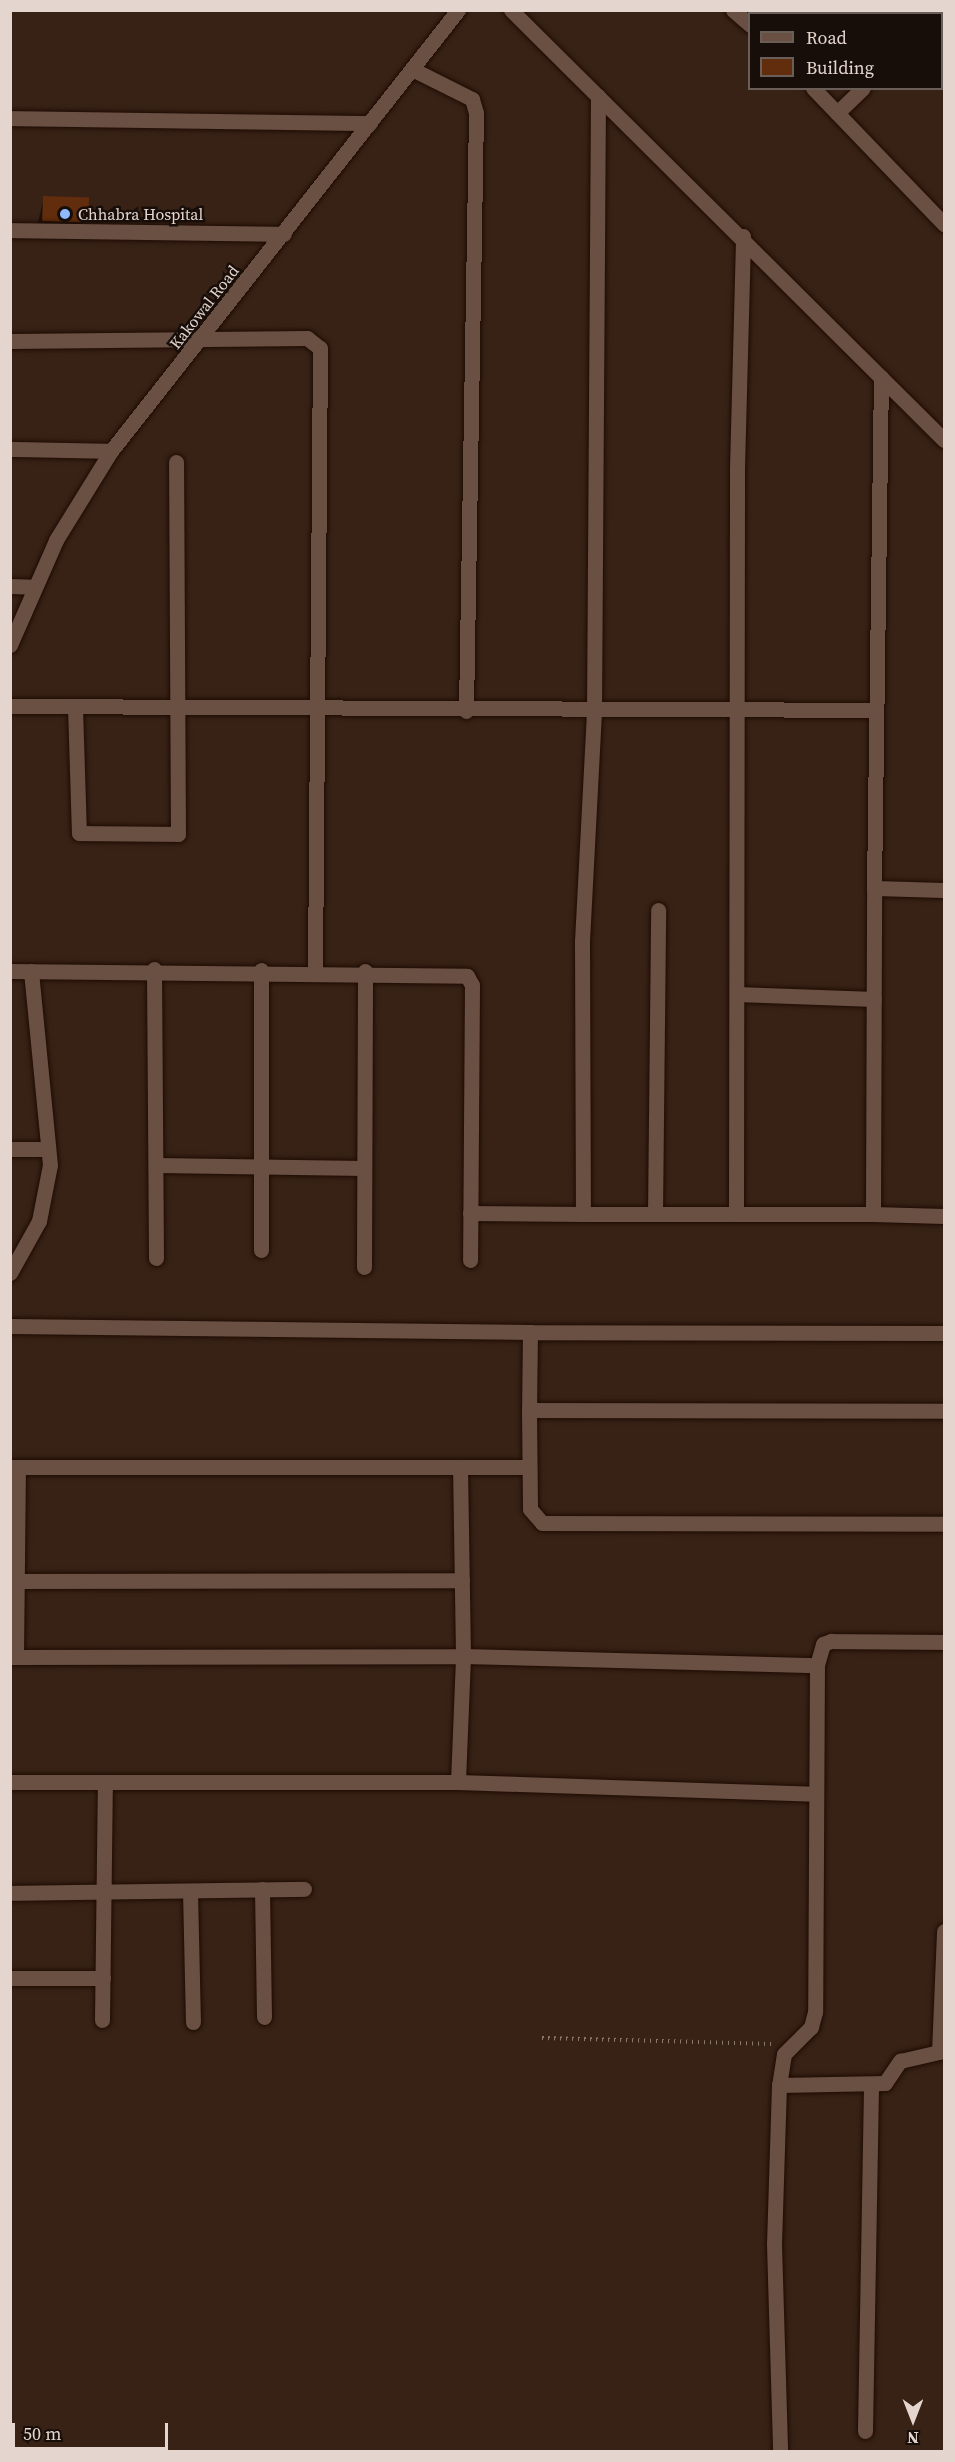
<!DOCTYPE html>
<html>
<head>
<meta charset="utf-8">
<style>
	body { margin:0 }
	#map { position:relative; width:955px; height:2462px; overflow:hidden; background:#382216; font-family:"Source Serif 4",serif }
	div>[style] { position:absolute }
	.shadow>* { inset:0; background:#0007 }
	.building>* { inset:0; background:#612d0c; transform-origin:0 0 }
	.path>* { height:4px; margin-top:-2px; transform-origin:0; background:repeating-linear-gradient(90deg,#8a786e 0 1.5px,transparent 0 6px) }
	.roads { filter:drop-shadow(0 0 2px #1e0b02) drop-shadow(0 0 2px #1e0b02) }
	.street>* { height:15px; margin:-7.5px; padding:0 7.5px; transform-origin:7.5px; border-radius:7.5px; background:#695043 }
	.dots>* { width:16px; height:16px; translate:-50% -50%; box-sizing:border-box; border:3px solid #180e09; border-radius:50% }
	span { translate:-50% -50%; white-space:nowrap; text-align:center; line-height:1.15; -webkit-text-stroke:5px #180e09; paint-order:stroke }
	.poi-label { font-size:16px; color:#e4d5ce }
	.left { translate:0 -50%; text-align:left }
	.street-label { font-size:16px; color:#e4d5ce }
	.frame { position:absolute; inset:0; border:12px solid #e4d5ce; pointer-events:none }
	.legend { position:absolute; left:748px; top:12px; width:195px; height:78px; box-sizing:border-box; background:#180e09; border:2px solid #6a5e58; margin:0; padding:8px 10px; list-style:none; font-size:18px; color:#e4d5ce }
	.legend li { display:flex; align-items:center; gap:12px; height:30px }
	.legend b { width:30px; border:2px solid #6a5e58 }
	.north { position:absolute; left:883px; top:2390px; width:60px; height:60px; -webkit-text-stroke:4px #180e09; paint-order:stroke; rotate:180deg; font-size:16px; font-weight:700; line-height:24px; text-align:center; color:#e4d5ce }
	.north::after { content:''; display:block; margin:auto; width:21px; height:27px; background:#e4d5ce; clip-path:polygon(50% 0,100% 100%,50% 72%,0 100%) }
	.scale { position:absolute; left:12px; top:2423px; width:156px; height:27px; box-sizing:border-box; border:3px solid #e4d5ce; border-top:0; padding-left:8px; font-size:18px; line-height:21px; white-space:nowrap; color:#e4d5ce; -webkit-text-stroke:4px #180e09; paint-order:stroke }
</style>
</head>
<body>
<div id="map">
	<div class="shadow">
		<div style="clip-path:polygon(44px 197px,86px 221px,80px 226px,37px 226px)"></div>
	</div>
	<div class="building">
		<div style="left:43px;top:196px;width:46px;height:25px;rotate:2deg"></div>
	</div>
	<div class="path">
		<div style="left:542px;top:2038px;width:229px;rotate:1.5deg"></div>
	</div>
	<div class="roads">
		<div class="street">
			<div style="left:511px;top:10px;width:610px;rotate:44.8deg"></div>
			<div style="left:733px;top:10px;width:23px;rotate:41deg"></div>
			<div style="left:942px;top:16px;width:4px;rotate:-56deg"></div>
			<div style="left:942px;top:58px;width:4px;rotate:56deg"></div>
			<div style="left:414px;top:70px;width:65px;rotate:26.6deg"></div>
			<div style="left:472px;top:99px;width:15px;rotate:74deg"></div>
			<div style="left:476px;top:113px;width:598px;rotate:90.96deg"></div>
			<div style="left:813px;top:88px;width:189px;rotate:46.1deg"></div>
			<div style="left:598px;top:96px;width:616px;rotate:90.37deg"></div>
			<div style="left:594px;top:712px;width:229px;rotate:93deg"></div>
			<div style="left:582px;top:941px;width:273px;rotate:89.8deg"></div>
			<div style="left:583px;top:1214px;width:290px"></div>
			<div style="left:873px;top:1214px;width:326px;rotate:-89.8deg"></div>
			<div style="left:874px;top:888px;width:70px;rotate:1.6deg"></div>
			<div style="left:837px;top:113px;width:36px;rotate:-44deg"></div>
			<div style="left:10px;top:118px;width:360px;rotate:0.8deg"></div>
			<div style="left:10px;top:230px;width:274px;rotate:0.8deg"></div>
			<div style="left:10px;top:341px;width:297px;rotate:-0.6deg"></div>
			<div style="left:307px;top:338px;width:16px;rotate:38deg"></div>
			<div style="left:320px;top:348px;width:622px;rotate:90.46deg"></div>
			<div style="left:10px;top:449px;width:101px;rotate:1.1deg"></div>
			<div style="left:10px;top:586px;width:23px;rotate:2deg"></div>
			<div style="left:10px;top:645px;width:115px;rotate:-66.3deg"></div>
			<div style="left:56px;top:540px;width:105px;rotate:-58.3deg"></div>
			<div style="left:111px;top:451px;width:561px;rotate:-51.8deg"></div>
			<div style="left:10px;top:706px;width:866px;rotate:0.26deg"></div>
			<div style="left:75px;top:707px;width:126px;rotate:88.2deg"></div>
			<div style="left:79px;top:833px;width:99px;rotate:0.6deg"></div>
			<div style="left:178px;top:834px;width:372px;rotate:-90.3deg"></div>
			<div style="left:874px;top:888px;width:511px;rotate:-89.22deg"></div>
			<div style="left:154px;top:969px;width:289px;rotate:89.6deg"></div>
			<div style="left:261px;top:970px;width:280px;rotate:90deg"></div>
			<div style="left:10px;top:971px;width:457px;rotate:0.6deg"></div>
			<div style="left:467px;top:976px;width:10px;rotate:61deg"></div>
			<div style="left:472px;top:985px;width:275px;rotate:90.4deg"></div>
			<div style="left:737px;top:994px;width:137px;rotate:2.1deg"></div>
			<div style="left:10px;top:1149px;width:38px"></div>
			<div style="left:157px;top:1165px;width:207px;rotate:0.8deg"></div>
			<div style="left:470px;top:1213px;width:113px;rotate:0.5deg"></div>
			<div style="left:655px;top:1214px;width:304px;rotate:-89.4deg"></div>
			<div style="left:736px;top:1214px;width:745px;rotate:-89.92deg"></div>
			<div style="left:737px;top:469px;width:233px;rotate:-88.5deg"></div>
			<div style="left:873px;top:1214px;width:71px;rotate:1.6deg"></div>
			<div style="left:364px;top:1267px;width:296px;rotate:-89.8deg"></div>
			<div style="left:10px;top:1273px;width:60px;rotate:-60.9deg"></div>
			<div style="left:39px;top:1221px;width:57px;rotate:-78.9deg"></div>
			<div style="left:50px;top:1165px;width:195px;rotate:-95.6deg"></div>
			<div style="left:10px;top:1326px;width:520px;rotate:0.66deg"></div>
			<div style="left:944px;top:1333px;width:414px;rotate:-179.9deg"></div>
			<div style="left:530px;top:1332px;width:78px;rotate:90.7deg"></div>
			<div style="left:529px;top:1410px;width:99px;rotate:89.4deg"></div>
			<div style="left:530px;top:1509px;width:18px;rotate:49deg"></div>
			<div style="left:542px;top:1523px;width:402px;rotate:0.1deg"></div>
			<div style="left:529px;top:1410px;width:415px;rotate:0.1deg"></div>
			<div style="left:10px;top:1467px;width:519px"></div>
			<div style="left:17px;top:1581px;width:445px;rotate:-0.1deg"></div>
			<div style="left:10px;top:1657px;width:453px;rotate:-0.1deg"></div>
			<div style="left:463px;top:1656px;width:354px;rotate:1.5deg"></div>
			<div style="left:817px;top:1665px;width:347px;rotate:90.3deg"></div>
			<div style="left:815px;top:2012px;width:16px;rotate:105deg"></div>
			<div style="left:811px;top:2027px;width:38px;rotate:135deg"></div>
			<div style="left:784px;top:2054px;width:31px;rotate:99deg"></div>
			<div style="left:779px;top:2085px;width:159px;rotate:91.8deg"></div>
			<div style="left:774px;top:2244px;width:208px;rotate:88.3deg"></div>
			<div style="left:16px;top:1657px;width:190px;rotate:-89.4deg"></div>
			<div style="left:817px;top:1665px;width:22px;rotate:-74deg"></div>
			<div style="left:823px;top:1644px;width:9px;rotate:-21deg"></div>
			<div style="left:831px;top:1641px;width:113px;rotate:0.5deg"></div>
			<div style="left:10px;top:1782px;width:448px"></div>
			<div style="left:458px;top:1782px;width:356px;rotate:1.9deg"></div>
			<div style="left:458px;top:1782px;width:126px;rotate:-87.7deg"></div>
			<div style="left:463px;top:1656px;width:189px;rotate:-90.9deg"></div>
			<div style="left:262px;top:1889px;width:128px;rotate:89.1deg"></div>
			<div style="left:190px;top:1891px;width:131px;rotate:88.7deg"></div>
			<div style="left:10px;top:1893px;width:294px;rotate:-0.8deg"></div>
			<div style="left:10px;top:1978px;width:93px"></div>
			<div style="left:102px;top:2020px;width:238px;rotate:-89.3deg"></div>
			<div style="left:779px;top:2085px;width:106px;rotate:-1.1deg"></div>
			<div style="left:885px;top:2083px;width:27px;rotate:-56deg"></div>
			<div style="left:900px;top:2061px;width:40px;rotate:-13deg"></div>
			<div style="left:939px;top:2052px;width:121px;rotate:-87.6deg"></div>
			<div style="left:865px;top:2431px;width:346px;rotate:-89deg"></div>
		</div>
	</div>
	<div class="dots">
		<div style="left:65px;top:214px;background:#8eb9fc"></div>
	</div>
	<div class="poi-label">
		<span class="left" style="left:78px;top:214px">Chhabra Hospital</span>
	</div>
	<div class="street-label">
		<span style="left:204px;top:307px;rotate:-52deg">Kakowal Road</span>
	</div>
	<div class="frame"></div>
	<ul class="legend">
	<li><b style="height:8px;background:#695043"></b>Road</li>
	<li><b style="height:16px;background:#612d0c"></b>Building</li>
	</ul>
	<div class="north">N</div>
	<div class="scale">50 m</div>
</div>
</body>
</html>
